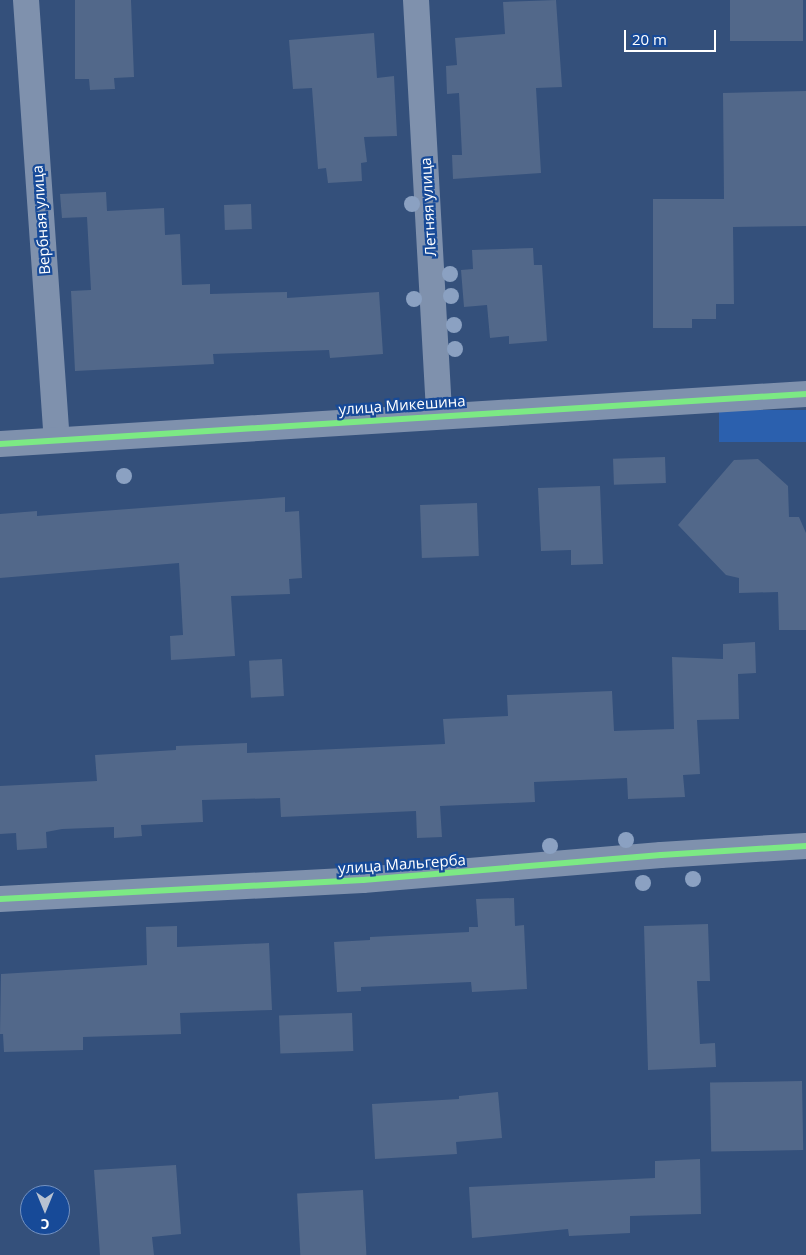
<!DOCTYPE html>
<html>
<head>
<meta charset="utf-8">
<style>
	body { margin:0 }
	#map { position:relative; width:806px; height:1255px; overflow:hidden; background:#34507b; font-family:"Open Sans",sans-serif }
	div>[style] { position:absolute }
	.green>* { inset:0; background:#2b60ae; transform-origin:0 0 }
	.building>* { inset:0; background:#52688a; transform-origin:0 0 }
	.minor>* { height:26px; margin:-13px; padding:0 13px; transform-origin:13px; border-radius:13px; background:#7f91ad }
	.cycleway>* { height:6px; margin:-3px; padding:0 3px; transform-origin:3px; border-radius:3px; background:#7ce984 }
	.trees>* { width:16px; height:16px; margin:-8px; border-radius:50%; background:#8ba1c2 }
	span { translate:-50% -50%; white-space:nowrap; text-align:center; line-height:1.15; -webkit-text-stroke:4.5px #174a98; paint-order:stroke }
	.street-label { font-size:15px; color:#fff }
	.north { position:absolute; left:20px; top:1185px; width:50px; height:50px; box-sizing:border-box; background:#174a98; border:1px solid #7492c1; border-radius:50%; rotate:180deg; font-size:14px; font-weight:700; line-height:20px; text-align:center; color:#fff }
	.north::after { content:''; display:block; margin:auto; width:18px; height:22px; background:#b8c2d1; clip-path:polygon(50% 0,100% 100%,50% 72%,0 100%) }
	.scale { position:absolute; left:624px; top:30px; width:92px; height:22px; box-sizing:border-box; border:2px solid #fff; border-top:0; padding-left:6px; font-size:15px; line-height:18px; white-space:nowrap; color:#fff; -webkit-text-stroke:4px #174a98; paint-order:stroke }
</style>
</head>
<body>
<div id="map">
	<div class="green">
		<div style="left:806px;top:410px;width:32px;height:87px;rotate:90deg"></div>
	</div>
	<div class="building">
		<div style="clip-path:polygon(75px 0,131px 0,134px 77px,114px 78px,115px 89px,90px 90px,89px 79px,75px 79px)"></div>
		<div style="clip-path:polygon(556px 0,562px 87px,536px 88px,541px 173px,453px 179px,452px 155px,462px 155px,459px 93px,447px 94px,446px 66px,457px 65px,455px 38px,505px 34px,503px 2px)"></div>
		<div style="left:730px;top:0;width:73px;height:41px"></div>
		<div style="clip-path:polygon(374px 33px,377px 78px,394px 76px,397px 136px,364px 137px,367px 162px,361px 163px,362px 181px,328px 183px,326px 168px,318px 169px,312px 88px,293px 89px,289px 40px)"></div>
		<div style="clip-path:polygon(806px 91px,806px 226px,733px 227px,734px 304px,716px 304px,716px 319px,692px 319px,692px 328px,653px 328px,653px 199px,724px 199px,723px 93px)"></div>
		<div style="clip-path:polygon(106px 192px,107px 211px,164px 208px,165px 235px,180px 234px,182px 285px,210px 284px,210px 294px,287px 292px,287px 298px,379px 292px,383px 354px,330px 358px,329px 350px,213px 354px,214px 364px,75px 371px,71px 291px,91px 290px,87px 217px,62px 218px,60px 194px)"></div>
		<div style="left:251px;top:204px;width:25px;height:27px;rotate:88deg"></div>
		<div style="clip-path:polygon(533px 248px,534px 265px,542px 265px,547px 341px,509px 344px,509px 336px,490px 338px,487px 305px,464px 307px,461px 270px,473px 269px,472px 250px)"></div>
		<div style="left:665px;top:457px;width:26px;height:52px;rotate:88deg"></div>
		<div style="clip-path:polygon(758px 459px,788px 486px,789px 517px,799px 517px,806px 533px,806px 630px,779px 630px,778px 592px,739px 593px,739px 578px,726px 575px,678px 525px,734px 460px)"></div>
		<div style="clip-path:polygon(600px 486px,603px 564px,571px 565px,571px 550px,541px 551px,538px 488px)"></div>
		<div style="clip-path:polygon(285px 497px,285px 512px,299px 511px,302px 578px,289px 579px,290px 594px,231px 596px,235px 656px,171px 660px,170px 636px,183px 635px,179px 563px,0 578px,0 514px,37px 511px,37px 516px)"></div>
		<div style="left:477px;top:503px;width:53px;height:57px;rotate:88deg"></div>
		<div style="clip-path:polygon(755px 642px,756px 673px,738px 674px,739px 719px,697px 720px,700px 774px,683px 775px,685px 797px,628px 799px,627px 778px,534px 782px,535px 802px,440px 806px,442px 837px,417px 838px,416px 811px,281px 817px,280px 798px,202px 800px,203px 822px,141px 825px,142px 836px,114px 838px,114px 827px,62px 829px,46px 832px,47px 848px,17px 850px,16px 833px,0 834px,0 786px,97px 781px,95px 755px,176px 750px,176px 746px,247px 743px,247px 753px,445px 744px,443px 719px,508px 716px,507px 695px,612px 691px,614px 731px,674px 729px,672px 657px,723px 659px,723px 644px)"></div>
		<div style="left:282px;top:659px;width:37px;height:33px;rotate:87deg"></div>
		<div style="clip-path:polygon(514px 898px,515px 926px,524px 925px,527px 989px,472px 992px,471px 982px,361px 987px,361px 991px,337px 992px,334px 942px,370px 940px,370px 937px,469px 932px,469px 927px,478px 927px,476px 899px)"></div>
		<div style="clip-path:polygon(708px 924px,710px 981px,697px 981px,700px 1044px,715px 1043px,716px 1067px,648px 1070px,644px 926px)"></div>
		<div style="clip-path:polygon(177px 926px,177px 947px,269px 943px,272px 1010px,180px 1013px,181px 1034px,83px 1037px,83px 1050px,4px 1052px,3px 1034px,0 1034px,1px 974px,147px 965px,146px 927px)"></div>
		<div style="left:352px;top:1013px;width:38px;height:73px;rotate:88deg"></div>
		<div style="left:802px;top:1081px;width:69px;height:92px;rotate:89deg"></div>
		<div style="clip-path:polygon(498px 1092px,502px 1138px,456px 1142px,457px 1154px,375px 1159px,372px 1104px,459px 1099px,459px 1096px)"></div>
		<div style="clip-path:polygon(700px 1159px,701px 1214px,630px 1216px,630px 1233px,569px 1236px,568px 1229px,472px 1238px,469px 1187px,655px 1178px,655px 1161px)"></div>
		<div style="clip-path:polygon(176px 1165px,181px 1234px,152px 1237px,154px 1255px,100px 1255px,94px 1170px)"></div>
		<div style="left:363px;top:1190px;width:65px;height:66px;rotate:87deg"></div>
	</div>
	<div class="minor">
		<div style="left:26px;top:0;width:441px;rotate:86deg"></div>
		<div style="left:416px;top:0;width:415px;rotate:86.8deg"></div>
		<div style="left:0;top:444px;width:808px;rotate:-3.55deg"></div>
		<div style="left:0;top:899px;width:363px;rotate:-3deg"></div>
		<div style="left:363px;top:880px;width:299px;rotate:-4.8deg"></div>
		<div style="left:661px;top:855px;width:145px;rotate:-3.6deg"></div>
	</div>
	<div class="cycleway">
		<div style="left:0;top:444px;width:808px;rotate:-3.55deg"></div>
		<div style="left:0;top:899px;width:363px;rotate:-3deg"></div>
		<div style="left:363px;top:880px;width:299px;rotate:-4.8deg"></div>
		<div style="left:661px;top:855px;width:145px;rotate:-3.6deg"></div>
	</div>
	<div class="trees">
		<div style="left:412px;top:204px"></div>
		<div style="left:450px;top:274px"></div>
		<div style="left:451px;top:296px"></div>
		<div style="left:414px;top:299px"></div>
		<div style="left:454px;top:325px"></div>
		<div style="left:455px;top:349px"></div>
		<div style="left:124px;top:476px"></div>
		<div style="left:626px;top:840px"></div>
		<div style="left:550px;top:846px"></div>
		<div style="left:693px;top:879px"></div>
		<div style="left:643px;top:883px"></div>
	</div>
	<div class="street-label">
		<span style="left:428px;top:207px;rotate:-93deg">Летняя улица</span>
		<span style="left:41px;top:220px;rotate:-94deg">Вербная улица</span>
		<span style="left:402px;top:405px;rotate:-4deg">улица Микешина</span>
		<span style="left:402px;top:864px;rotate:-4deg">улица Мальгерба</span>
	</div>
	<div class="north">С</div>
	<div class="scale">20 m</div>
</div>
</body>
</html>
